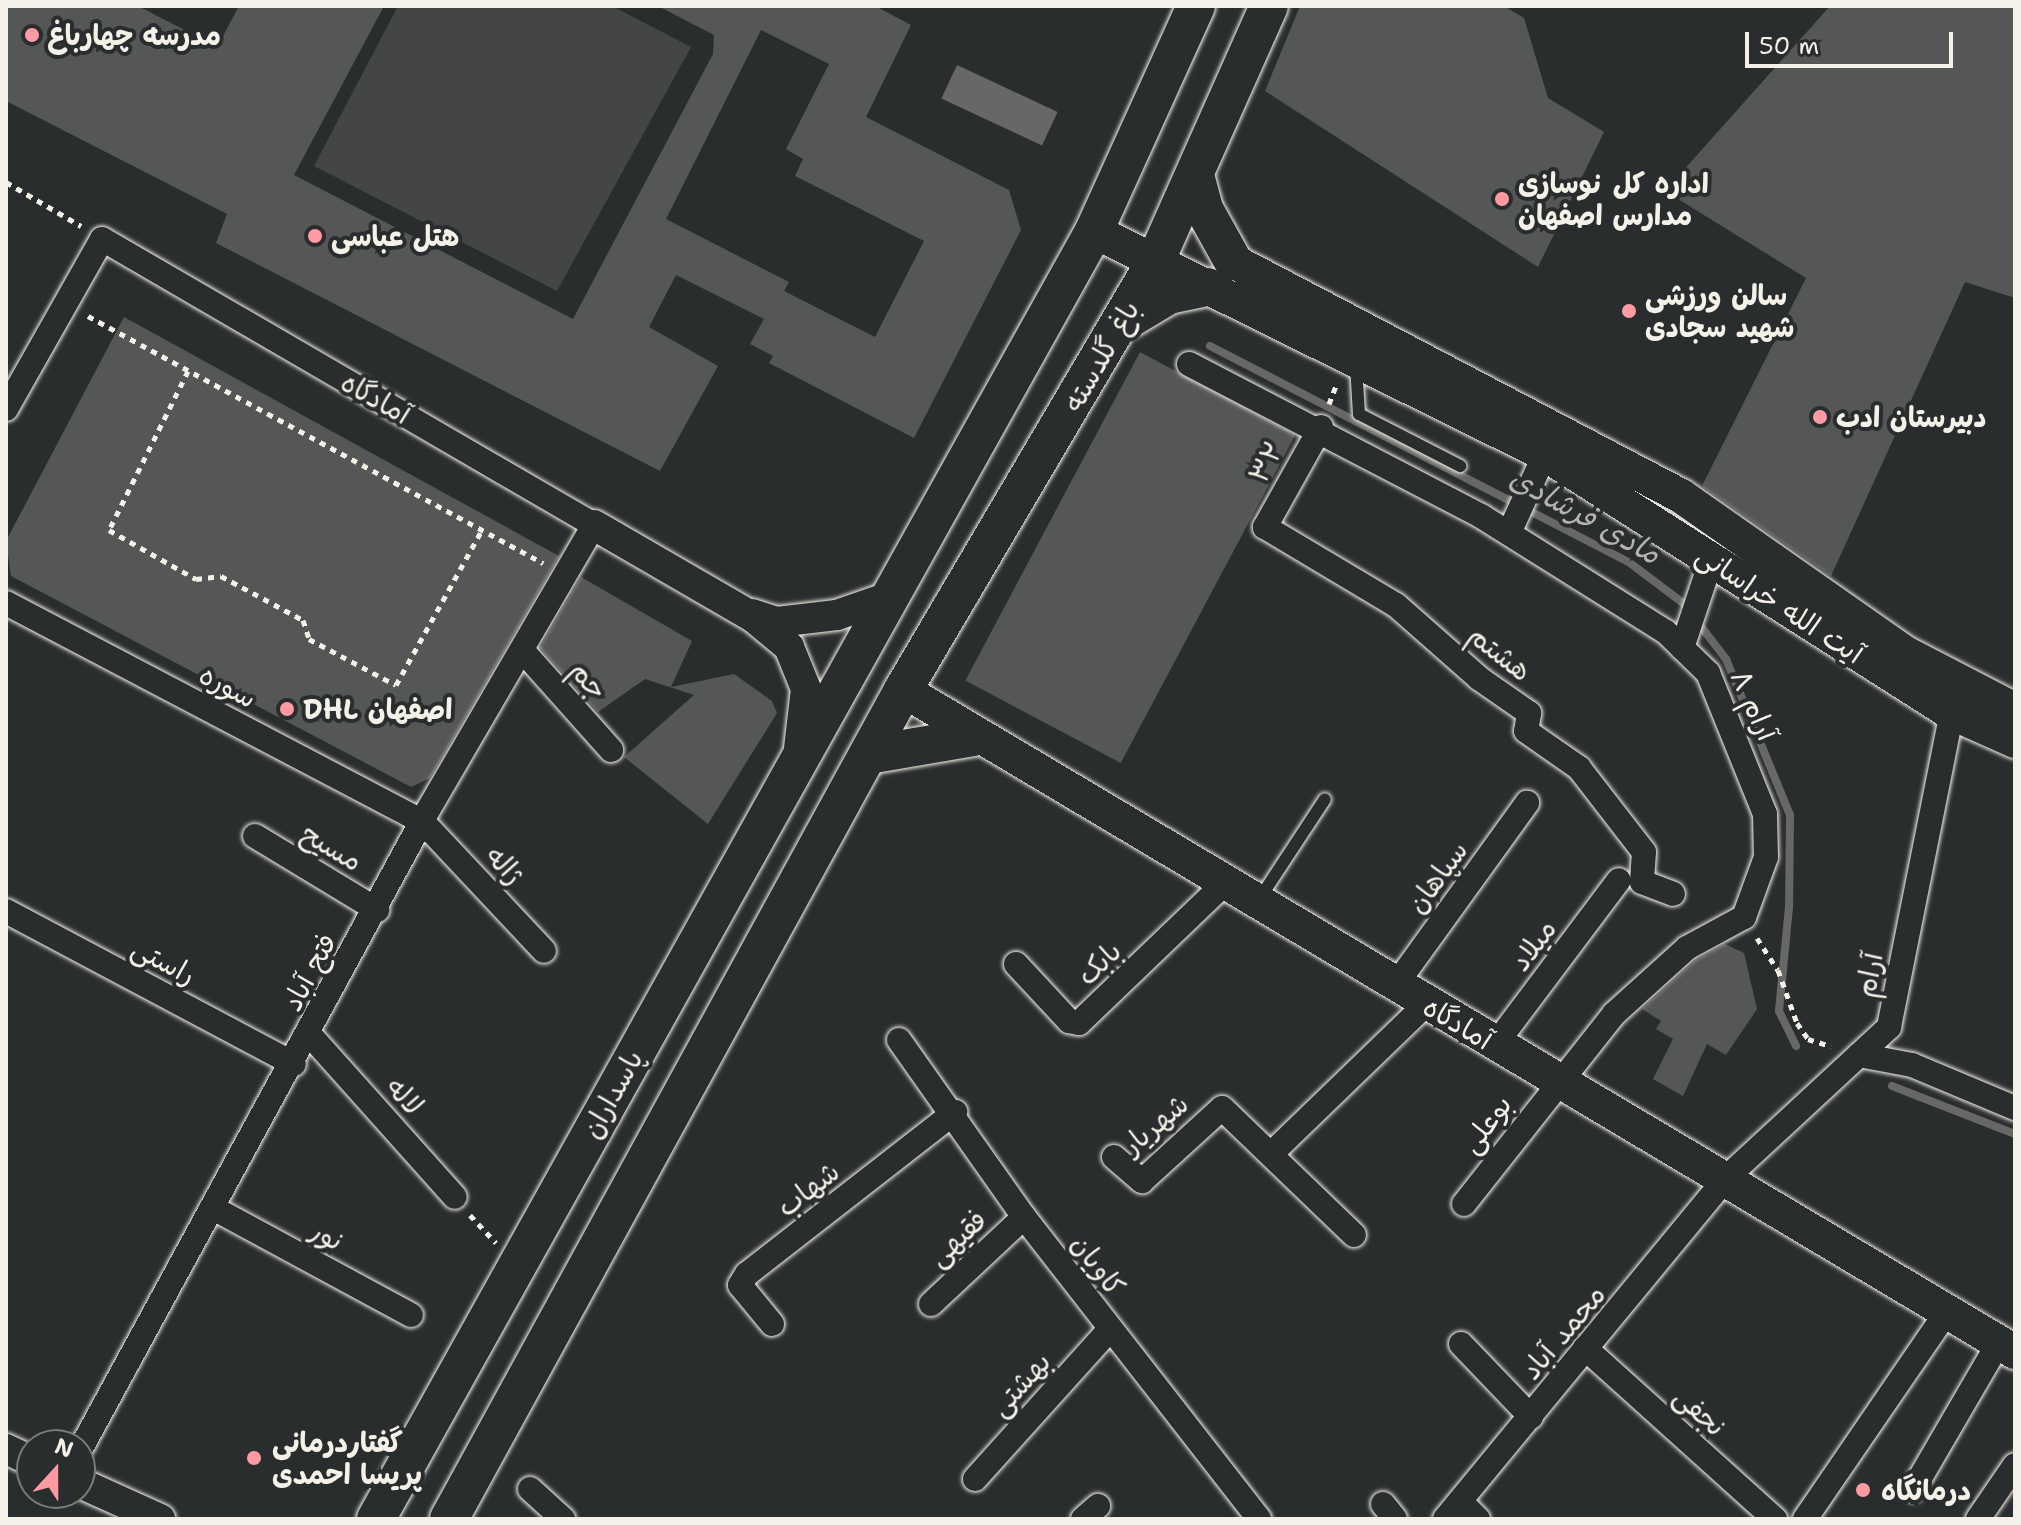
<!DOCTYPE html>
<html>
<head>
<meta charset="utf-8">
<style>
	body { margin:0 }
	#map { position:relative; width:2021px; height:1525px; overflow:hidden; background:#2a2d2e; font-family:"Shantell Sans","Playpen Sans Arabic",sans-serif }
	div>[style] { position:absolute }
	.green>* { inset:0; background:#444645 }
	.water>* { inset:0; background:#676866; transform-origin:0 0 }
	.stream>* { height:8px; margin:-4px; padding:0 4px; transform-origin:4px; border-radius:4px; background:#676866 }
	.building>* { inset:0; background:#555756; transform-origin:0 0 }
	.path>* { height:5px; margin-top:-2.5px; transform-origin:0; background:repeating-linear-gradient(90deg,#f4f1e8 0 6px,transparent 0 12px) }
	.roads { filter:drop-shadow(0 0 2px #f4f1e8) drop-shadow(0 0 2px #f4f1e8) }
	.service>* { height:12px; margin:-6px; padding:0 6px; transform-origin:6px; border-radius:6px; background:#2a2d2e }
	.minor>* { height:24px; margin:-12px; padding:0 12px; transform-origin:12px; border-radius:12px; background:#2a2d2e }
	.tertiary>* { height:30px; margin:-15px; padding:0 15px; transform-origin:15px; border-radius:15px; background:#2a2d2e }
	.secondary>* { height:34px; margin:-17px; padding:0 17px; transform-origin:17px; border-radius:17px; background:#2a2d2e }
	.primary>* { height:38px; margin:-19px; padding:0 19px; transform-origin:19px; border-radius:19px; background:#2a2d2e }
	.dots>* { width:22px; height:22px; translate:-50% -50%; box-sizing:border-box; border:4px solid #2a2d2e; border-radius:50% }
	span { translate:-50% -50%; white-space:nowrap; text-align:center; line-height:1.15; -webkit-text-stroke:8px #2a2d2e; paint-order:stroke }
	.poi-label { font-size:28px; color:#f4f1e8; font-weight:700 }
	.left { translate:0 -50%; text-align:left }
	.street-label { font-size:28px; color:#f4f1e8 }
	.water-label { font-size:30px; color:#b5b3ae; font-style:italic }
	.frame { position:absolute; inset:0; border:8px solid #f4f1e8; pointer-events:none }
	.north { position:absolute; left:16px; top:1429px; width:80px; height:80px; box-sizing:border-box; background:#2a2d2e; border:2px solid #7b7b78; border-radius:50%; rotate:21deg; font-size:22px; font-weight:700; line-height:32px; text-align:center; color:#f4f1e8 }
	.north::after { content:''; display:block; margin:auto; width:28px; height:36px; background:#ff9aa2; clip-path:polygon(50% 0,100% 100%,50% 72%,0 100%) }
	.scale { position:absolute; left:1745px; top:32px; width:208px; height:36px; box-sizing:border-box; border:4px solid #f4f1e8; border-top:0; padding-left:10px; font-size:24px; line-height:28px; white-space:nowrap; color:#f4f1e8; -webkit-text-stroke:6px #2a2d2e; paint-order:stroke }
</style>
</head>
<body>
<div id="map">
	<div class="green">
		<div style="clip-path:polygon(398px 6px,612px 6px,691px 47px,557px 291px,314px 166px)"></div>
	</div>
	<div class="water">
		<div style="left:957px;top:65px;width:111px;height:37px;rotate:25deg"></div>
	</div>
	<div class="stream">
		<div style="left:1210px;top:346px;width:473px;rotate:27.3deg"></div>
		<div style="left:1630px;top:563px;width:66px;rotate:37deg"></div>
		<div style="left:1683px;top:603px;width:71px;rotate:52.5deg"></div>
		<div style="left:1726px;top:659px;width:169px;rotate:67.7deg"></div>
		<div style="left:1790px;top:815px;width:92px;rotate:90.6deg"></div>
		<div style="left:1789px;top:907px;width:104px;rotate:95.5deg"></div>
		<div style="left:1779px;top:1011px;width:39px;rotate:64deg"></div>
		<div style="left:1892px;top:1086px;width:132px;rotate:21.3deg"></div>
	</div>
	<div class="building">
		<div style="clip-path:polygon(evenodd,6px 6px,138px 6px,204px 40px,223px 36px,239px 6px,384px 6px,294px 175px,573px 319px,713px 54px,714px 35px,658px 6px,875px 6px,911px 25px,866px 117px,1009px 190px,1021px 230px,914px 438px,769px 363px,773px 356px,750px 344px,764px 319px,676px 275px,649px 327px,718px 366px,660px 471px,216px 243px,227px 214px,6px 101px,6px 6px,761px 30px,829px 64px,786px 149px,803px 159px,795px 176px,924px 241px,875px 337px,784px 291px,789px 282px,666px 219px,761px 30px)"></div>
		<div style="clip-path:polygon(1300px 6px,1504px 6px,1524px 18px,1548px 98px,1604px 132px,1538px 267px,1265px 91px)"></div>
		<div style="clip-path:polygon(1830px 6px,2015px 6px,2015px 298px,1965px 282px,1831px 576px,1702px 486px,1806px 278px,1665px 191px)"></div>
		<div style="clip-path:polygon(124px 317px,559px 556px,430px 778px,411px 787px,11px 576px,6px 541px)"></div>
		<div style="left:1140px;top:352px;width:176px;height:372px;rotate:28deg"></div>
		<div style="clip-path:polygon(581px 577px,692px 641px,671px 687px,734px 674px,772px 701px,777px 713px,708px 824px,624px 757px,694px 695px,645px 679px,598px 712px,540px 648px)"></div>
		<div style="clip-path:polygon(1725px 944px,1744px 953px,1757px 1009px,1726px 1055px,1707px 1044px,1683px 1096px,1653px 1079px,1673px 1039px,1656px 1029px,1661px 1021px,1642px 1009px,1696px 960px)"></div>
	</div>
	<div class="path">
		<div style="left:6px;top:182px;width:87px;rotate:30.4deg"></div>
		<div style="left:88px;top:316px;width:518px;rotate:28.5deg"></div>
		<div style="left:188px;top:371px;width:178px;rotate:116.4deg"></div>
		<div style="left:109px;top:530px;width:100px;rotate:29.4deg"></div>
		<div style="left:196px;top:579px;width:25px;rotate:-7deg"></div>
		<div style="left:221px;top:576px;width:93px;rotate:28.2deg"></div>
		<div style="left:303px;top:620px;width:20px;rotate:72deg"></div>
		<div style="left:309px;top:639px;width:98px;rotate:27.9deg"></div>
		<div style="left:396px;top:685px;width:177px;rotate:-61deg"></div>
		<div style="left:1329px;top:404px;width:22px;rotate:-69deg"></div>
		<div style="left:1757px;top:938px;width:38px;rotate:57deg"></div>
		<div style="left:1778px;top:970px;width:56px;rotate:70.3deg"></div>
		<div style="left:1797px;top:1023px;width:19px;rotate:55deg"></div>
		<div style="left:1808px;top:1039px;width:24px;rotate:17deg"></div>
		<div style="left:470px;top:1215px;width:38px;rotate:47deg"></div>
	</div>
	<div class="roads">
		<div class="service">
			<div style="left:1356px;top:364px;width:50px;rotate:86.6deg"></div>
			<div style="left:1359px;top:414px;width:114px;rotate:27.2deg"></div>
			<div style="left:1260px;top:898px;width:118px;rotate:-56.7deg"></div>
		</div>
		<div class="minor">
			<div style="left:1189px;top:364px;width:329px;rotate:27.5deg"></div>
			<div style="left:1481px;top:516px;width:218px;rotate:32.1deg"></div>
			<div style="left:1666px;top:632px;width:59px;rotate:44.3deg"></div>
			<div style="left:1708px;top:673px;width:152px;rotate:68deg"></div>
			<div style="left:1765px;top:814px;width:43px;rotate:88.7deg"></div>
			<div style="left:1766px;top:857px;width:64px;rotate:110.1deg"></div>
			<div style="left:1744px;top:917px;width:65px;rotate:151.5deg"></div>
			<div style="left:1687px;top:948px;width:98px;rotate:137.9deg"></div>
			<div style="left:1614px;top:1014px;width:242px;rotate:128.3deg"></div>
			<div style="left:6px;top:409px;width:195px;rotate:-60.5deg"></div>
			<div style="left:102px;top:239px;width:569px;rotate:30.17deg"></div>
			<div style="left:594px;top:525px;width:342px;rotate:120.2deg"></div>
			<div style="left:422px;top:821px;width:716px;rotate:118.53deg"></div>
			<div style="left:1321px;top:427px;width:115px;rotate:119.2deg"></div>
			<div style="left:1265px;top:527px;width:152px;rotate:30.8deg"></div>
			<div style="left:1396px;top:605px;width:112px;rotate:41.4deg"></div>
			<div style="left:1480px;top:679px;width:60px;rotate:34.8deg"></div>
			<div style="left:1529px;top:713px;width:18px;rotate:99deg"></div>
			<div style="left:1526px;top:731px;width:65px;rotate:34.9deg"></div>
			<div style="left:1579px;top:768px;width:106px;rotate:52.3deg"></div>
			<div style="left:1644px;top:852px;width:30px;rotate:94deg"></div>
			<div style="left:1642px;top:882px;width:33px;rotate:21deg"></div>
			<div style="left:1509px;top:533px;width:87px;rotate:-65.5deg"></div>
			<div style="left:6px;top:603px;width:470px;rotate:27.7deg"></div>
			<div style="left:422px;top:821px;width:178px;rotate:46.8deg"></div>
			<div style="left:1682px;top:648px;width:95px;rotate:-71.6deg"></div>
			<div style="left:522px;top:650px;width:134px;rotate:48.3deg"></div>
			<div style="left:255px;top:836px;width:143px;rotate:31.2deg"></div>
			<div style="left:6px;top:911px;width:326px;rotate:28deg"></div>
			<div style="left:1016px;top:964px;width:78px;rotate:47.1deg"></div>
			<div style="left:1069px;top:1021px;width:10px;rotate:11deg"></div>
			<div style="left:1079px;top:1023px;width:199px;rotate:-43.8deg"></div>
			<div style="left:1395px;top:986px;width:226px;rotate:-54.2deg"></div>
			<div style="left:310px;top:1035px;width:217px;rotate:48.2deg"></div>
			<div style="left:899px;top:1040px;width:217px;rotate:54.8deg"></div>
			<div style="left:1024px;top:1217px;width:383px;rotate:52.1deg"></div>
			<div style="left:1495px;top:1045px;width:206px;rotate:-53.1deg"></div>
			<div style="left:1859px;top:1055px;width:54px;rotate:10.7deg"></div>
			<div style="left:1912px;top:1065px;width:112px;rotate:22.7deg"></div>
			<div style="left:1273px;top:1152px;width:213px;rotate:-44deg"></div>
			<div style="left:1114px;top:1157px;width:37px;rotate:41deg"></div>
			<div style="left:1142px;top:1181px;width:108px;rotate:-42.4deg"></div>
			<div style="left:1222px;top:1108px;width:183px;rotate:43.9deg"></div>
			<div style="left:213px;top:1208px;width:225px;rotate:28.4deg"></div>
			<div style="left:931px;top:1304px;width:127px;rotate:-43.1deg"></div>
			<div style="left:772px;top:1324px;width:50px;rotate:-129.4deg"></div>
			<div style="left:740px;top:1285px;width:13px;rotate:-58deg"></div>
			<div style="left:747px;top:1274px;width:264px;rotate:-37.9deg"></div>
			<div style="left:1461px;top:1344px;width:101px;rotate:46.2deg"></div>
			<div style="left:1585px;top:1348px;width:256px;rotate:42deg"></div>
			<div style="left:975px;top:1479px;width:200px;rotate:-48deg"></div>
			<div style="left:530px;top:1489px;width:45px;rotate:42.3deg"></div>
			<div style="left:1913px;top:1490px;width:171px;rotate:-59.8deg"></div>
			<div style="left:1461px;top:1502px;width:24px;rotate:45deg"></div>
			<div style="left:1383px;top:1504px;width:19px;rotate:51deg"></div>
			<div style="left:1083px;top:1519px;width:20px;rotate:-41deg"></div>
			<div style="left:1445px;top:1519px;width:439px;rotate:-50.5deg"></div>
			<div style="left:1724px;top:1180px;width:225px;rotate:-42.8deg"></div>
			<div style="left:1889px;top:1027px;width:320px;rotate:-78.7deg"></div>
			<div style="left:1805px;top:1519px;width:251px;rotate:-55.6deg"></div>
			<div style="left:1978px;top:1519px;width:65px;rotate:-55.6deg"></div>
		</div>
		<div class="tertiary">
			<div style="left:594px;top:525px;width:184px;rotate:30.1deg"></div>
			<div style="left:753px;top:617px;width:47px;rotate:39.8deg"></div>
			<div style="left:789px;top:647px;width:45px;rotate:68deg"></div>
			<div style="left:806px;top:689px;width:60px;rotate:96.7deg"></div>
			<div style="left:752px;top:614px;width:26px;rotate:18deg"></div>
			<div style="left:777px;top:622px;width:60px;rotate:-6.7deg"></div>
			<div style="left:837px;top:615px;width:55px;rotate:-19.1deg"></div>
			<div style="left:6px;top:1449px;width:29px;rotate:25deg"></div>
			<div style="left:80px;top:1483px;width:88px;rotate:24.2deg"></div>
		</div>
		<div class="secondary">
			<div style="left:1094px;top:231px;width:503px;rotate:26.31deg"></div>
			<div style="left:1545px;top:454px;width:482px;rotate:32.5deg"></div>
			<div style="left:1952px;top:713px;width:69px;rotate:24deg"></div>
			<div style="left:1233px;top:261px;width:506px;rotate:27.68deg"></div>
			<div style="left:1681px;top:496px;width:276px;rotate:35deg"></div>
			<div style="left:1907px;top:654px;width:122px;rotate:27.4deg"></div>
			<div style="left:903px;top:690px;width:1294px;rotate:30.77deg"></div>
		</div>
		<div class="primary">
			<div style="left:1195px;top:175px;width:35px;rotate:75deg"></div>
			<div style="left:1204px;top:209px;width:60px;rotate:60.9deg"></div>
			<div style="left:1124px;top:322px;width:52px;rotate:-31deg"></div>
			<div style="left:1169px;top:295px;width:39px;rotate:-12deg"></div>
			<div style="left:868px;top:755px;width:107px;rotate:-9.7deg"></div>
			<div style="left:376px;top:1519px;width:1475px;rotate:-60.86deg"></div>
			<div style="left:1094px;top:231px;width:247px;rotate:-65.6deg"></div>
			<div style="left:449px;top:1519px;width:945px;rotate:-61.29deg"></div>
			<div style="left:903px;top:690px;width:497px;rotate:-59.5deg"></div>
			<div style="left:1155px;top:262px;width:280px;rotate:-66deg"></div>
		</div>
	</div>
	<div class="dots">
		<div style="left:32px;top:35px;background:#ff9aa2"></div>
		<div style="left:1502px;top:199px;background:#ff9aa2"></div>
		<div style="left:315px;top:236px;background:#ff9aa2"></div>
		<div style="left:1629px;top:311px;background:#ff9aa2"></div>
		<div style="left:1820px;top:417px;background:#ff9aa2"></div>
		<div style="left:287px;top:709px;background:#ff9aa2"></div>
		<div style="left:254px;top:1458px;background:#ff9aa2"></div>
		<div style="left:1863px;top:1490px;background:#ff9aa2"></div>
	</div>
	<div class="poi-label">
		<span class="left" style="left:48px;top:35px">مدرسه چهارباغ</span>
		<span class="left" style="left:1518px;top:199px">اداره کل نوسازی<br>مدارس اصفهان</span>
		<span class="left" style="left:331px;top:236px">هتل عباسی</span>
		<span class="left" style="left:1645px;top:311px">سالن ورزشی<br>شهید سجادی</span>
		<span class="left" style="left:1836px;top:417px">دبیرستان ادب</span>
		<span class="left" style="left:303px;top:709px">DHL اصفهان</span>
		<span class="left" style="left:272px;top:1458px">گفتاردرمانی<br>پریسا احمدی</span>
		<span class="left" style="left:1881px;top:1490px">درمانگاه</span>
	</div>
	<div class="street-label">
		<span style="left:1101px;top:356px;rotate:-60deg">باغ گلدسته</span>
		<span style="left:376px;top:398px;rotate:30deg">آمادگاه</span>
		<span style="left:1266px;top:462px;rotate:-62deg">۳۲</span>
		<span style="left:1780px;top:604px;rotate:33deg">آیت الله خراسانی</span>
		<span style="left:1500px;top:653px;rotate:38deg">هشتم</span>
		<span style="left:589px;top:680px;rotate:48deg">جم</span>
		<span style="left:228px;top:686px;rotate:28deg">سوره</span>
		<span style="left:1754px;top:705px;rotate:66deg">۸ آرام</span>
		<span style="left:332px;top:847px;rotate:31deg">مسیح</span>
		<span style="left:505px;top:865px;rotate:47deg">ژاله</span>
		<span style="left:1437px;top:877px;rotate:-54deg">سپاهان</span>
		<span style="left:1533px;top:945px;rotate:-53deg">میلاد</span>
		<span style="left:164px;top:961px;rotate:28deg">راستی</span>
		<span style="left:1099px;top:963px;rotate:-44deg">بابک</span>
		<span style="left:309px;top:972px;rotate:-62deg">فتح آباد</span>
		<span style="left:1869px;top:975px;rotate:-79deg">آرام</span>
		<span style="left:1458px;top:1023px;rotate:31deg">آمادگاه</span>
		<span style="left:612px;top:1094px;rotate:-61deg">پاسداران</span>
		<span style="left:405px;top:1096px;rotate:48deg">لاله</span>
		<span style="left:1155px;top:1124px;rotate:-40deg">شهریار</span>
		<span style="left:1486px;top:1124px;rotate:-53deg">بوعلی</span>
		<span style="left:808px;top:1189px;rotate:-38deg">شهاب</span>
		<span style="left:327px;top:1235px;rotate:28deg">نور</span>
		<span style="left:957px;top:1238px;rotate:-43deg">فقیهی</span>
		<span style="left:1098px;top:1265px;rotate:53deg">کاویان</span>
		<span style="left:1563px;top:1332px;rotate:-50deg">محمد آباد</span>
		<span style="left:1020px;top:1384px;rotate:-48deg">بهشتی</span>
		<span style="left:1700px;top:1411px;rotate:42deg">نجفی</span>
	</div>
	<div class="water-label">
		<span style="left:1585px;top:516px;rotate:29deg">مادی فرشادی</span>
	</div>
	<div class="frame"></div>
	<div class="north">N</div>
	<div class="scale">50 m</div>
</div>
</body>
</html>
